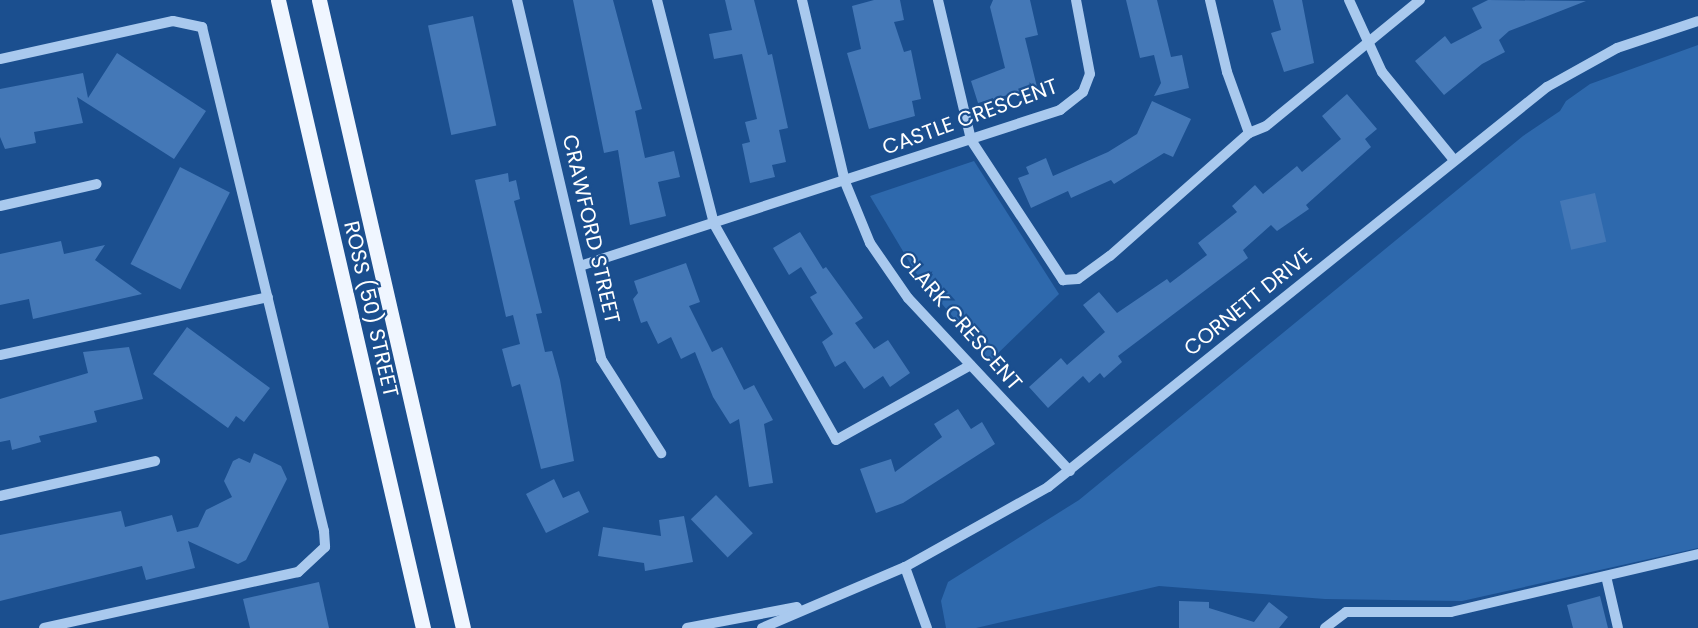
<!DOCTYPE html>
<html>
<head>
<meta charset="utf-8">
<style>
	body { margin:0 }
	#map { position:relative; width:1698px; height:628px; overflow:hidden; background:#1b4f8f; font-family:Poppins,sans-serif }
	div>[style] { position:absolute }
	.green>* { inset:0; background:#2e69ad }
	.building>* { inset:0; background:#4478b7; transform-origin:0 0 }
	.minor>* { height:10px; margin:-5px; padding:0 5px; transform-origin:5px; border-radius:5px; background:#a9c9ee }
	.major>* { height:15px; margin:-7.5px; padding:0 7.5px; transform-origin:7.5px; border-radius:7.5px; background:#f0f6ff }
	span { translate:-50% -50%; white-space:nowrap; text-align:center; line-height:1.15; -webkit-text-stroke:4.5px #1b4f8f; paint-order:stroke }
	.street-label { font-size:21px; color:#fff }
</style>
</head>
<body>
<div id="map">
	<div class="green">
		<div style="clip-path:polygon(1698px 45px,1698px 548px,1462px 601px,1325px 599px,1159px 586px,976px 628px,946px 628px,941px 601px,948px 582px,1079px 500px,1523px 136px,1560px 111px,1566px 101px,1590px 84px)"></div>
		<div style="clip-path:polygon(974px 161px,1059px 294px,990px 361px,916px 273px,870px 196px)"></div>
	</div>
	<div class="building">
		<div style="clip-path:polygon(573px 0,613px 0,642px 109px,635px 111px,645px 158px,674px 151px,680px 177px,658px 182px,666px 216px,630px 225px,618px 150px,604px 153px)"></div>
		<div style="clip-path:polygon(725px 0,754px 0,768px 55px,772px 54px,788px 128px,779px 130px,786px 162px,772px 165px,775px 177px,750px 183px,742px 144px,750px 142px,745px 122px,757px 119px,742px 54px,714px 59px,709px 34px,732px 30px)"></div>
		<div style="clip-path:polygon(874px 0,900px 0,904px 20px,894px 22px,904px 52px,911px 50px,921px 99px,912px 101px,915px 116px,869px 129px,847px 53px,861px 49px,852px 6px)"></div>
		<div style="clip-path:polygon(993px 0,1030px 0,1038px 35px,1025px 38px,1037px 87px,978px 103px,971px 81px,1005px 68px,990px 7px)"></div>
		<div style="clip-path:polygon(1126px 0,1157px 0,1171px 57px,1182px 55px,1189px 88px,1154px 96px,1161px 83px,1154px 55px,1140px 58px)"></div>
		<div style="clip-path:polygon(1273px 0,1302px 0,1314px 63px,1284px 72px,1271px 33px,1281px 30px)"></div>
		<div style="clip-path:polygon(1488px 0,1586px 1px,1509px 31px,1499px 40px,1505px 52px,1482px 64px,1444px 95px,1415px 61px,1445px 36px,1451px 44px,1482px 28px,1472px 8px)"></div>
		<div style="left:473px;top:16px;width:112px;height:46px;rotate:78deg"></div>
		<div style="clip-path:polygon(117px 53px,206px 111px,174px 159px,77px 97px,83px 123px,34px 132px,36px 143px,5px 149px,0 137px,0 89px,83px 73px,88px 98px)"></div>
		<div style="clip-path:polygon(1347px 94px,1377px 129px,1365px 139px,1371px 147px,1306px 205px,1309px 209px,1277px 231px,1271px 225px,1243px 250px,1248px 258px,1118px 356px,1122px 362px,1104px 378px,1100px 373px,1089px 383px,1083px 376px,1048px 408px,1029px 387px,1061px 358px,1067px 365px,1105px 332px,1083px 305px,1099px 292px,1117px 313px,1167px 279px,1170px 283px,1207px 255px,1198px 243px,1237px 212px,1232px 206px,1255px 185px,1263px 194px,1297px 166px,1302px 172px,1341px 139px,1322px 116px)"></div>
		<div style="clip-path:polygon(1152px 101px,1191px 119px,1173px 157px,1164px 153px,1114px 184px,1111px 180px,1071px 198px,1068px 191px,1031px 208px,1018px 178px,1029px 174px,1026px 167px,1046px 158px,1053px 176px,1108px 152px,1137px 134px)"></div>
		<div style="left:180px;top:167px;width:56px;height:109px;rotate:27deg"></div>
		<div style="clip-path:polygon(508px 173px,509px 182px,516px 180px,520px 199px,514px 201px,542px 313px,536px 314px,545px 352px,552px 351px,560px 380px,574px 461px,541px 469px,520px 384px,512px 387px,502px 349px,520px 344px,513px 315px,506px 317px,475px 180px)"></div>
		<div style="left:1595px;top:193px;width:50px;height:36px;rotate:77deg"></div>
		<div style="clip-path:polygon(800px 232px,823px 269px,826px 267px,863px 318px,855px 323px,874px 349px,888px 340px,910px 373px,890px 387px,883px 376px,864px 389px,845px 361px,835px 367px,822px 342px,833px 334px,810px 297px,817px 293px,801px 267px,789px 275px,773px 248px)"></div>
		<div style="clip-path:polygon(61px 241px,64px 254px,105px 245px,95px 260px,142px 294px,33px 319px,29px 299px,0 305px,0 254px)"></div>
		<div style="clip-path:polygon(686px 263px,700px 302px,689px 306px,712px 352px,722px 347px,744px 390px,754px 385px,773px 420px,764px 424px,773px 483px,749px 487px,739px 419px,730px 424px,713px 397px,695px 352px,681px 359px,671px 337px,658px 344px,647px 321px,641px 323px,633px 299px,638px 293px,634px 281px)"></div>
		<div style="clip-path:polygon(187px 327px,270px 388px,244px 422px,236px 416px,228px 428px,153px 374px)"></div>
		<div style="clip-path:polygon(129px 347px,143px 399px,94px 411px,97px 422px,39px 436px,41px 442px,12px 450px,10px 440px,0 442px,0 399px,88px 373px,83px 352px)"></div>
		<div style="clip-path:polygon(958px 409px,971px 429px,982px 422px,995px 444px,903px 503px,876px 513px,860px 469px,891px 459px,895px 472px,942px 437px,934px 424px)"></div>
		<div style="clip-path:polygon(254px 453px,281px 466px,287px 479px,246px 560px,238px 564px,188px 541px,195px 568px,146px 580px,142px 566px,0 601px,0 535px,121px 511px,125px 527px,172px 515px,177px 532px,198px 527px,206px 510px,232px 497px,224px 481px,233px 461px,239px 458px,250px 463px)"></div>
		<div style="clip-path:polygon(554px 479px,563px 498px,579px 491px,589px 512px,546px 533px,526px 494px)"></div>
		<div style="left:716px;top:495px;width:53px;height:35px;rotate:46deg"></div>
		<div style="clip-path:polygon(684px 516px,693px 562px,645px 571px,644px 563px,598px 556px,603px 527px,661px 536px,659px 520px)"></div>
		<div style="clip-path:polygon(319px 582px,329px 628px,250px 628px,243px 599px)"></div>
		<div style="clip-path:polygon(1600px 596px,1608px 628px,1573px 628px,1567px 605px)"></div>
		<div style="clip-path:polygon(1179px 601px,1209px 602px,1209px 608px,1254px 622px,1269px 602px,1288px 617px,1279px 628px,1179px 628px)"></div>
	</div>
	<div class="minor">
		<div style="left:517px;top:0;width:369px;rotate:76.8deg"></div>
		<div style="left:601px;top:359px;width:112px;rotate:57.4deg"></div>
		<div style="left:657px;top:0;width:231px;rotate:75.7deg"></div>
		<div style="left:714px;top:224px;width:248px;rotate:60.5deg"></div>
		<div style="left:836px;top:440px;width:154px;rotate:-29.1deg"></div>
		<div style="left:802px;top:0;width:187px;rotate:76.7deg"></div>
		<div style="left:845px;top:182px;width:66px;rotate:67.7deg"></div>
		<div style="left:870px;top:243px;width:67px;rotate:55.4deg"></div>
		<div style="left:908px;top:298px;width:237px;rotate:46.9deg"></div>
		<div style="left:938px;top:0;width:144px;rotate:76.7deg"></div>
		<div style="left:971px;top:140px;width:168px;rotate:56.7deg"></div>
		<div style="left:1063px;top:280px;width:15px;rotate:-4deg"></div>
		<div style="left:1078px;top:279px;width:39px;rotate:-36deg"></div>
		<div style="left:1110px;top:256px;width:186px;rotate:-41.5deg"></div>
		<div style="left:1249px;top:133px;width:18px;rotate:-22deg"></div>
		<div style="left:1266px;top:126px;width:199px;rotate:-39.3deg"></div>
		<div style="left:1210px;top:0;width:74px;rotate:76.7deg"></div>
		<div style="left:1227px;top:72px;width:65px;rotate:70.2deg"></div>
		<div style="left:1349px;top:0;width:79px;rotate:65.4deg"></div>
		<div style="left:1382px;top:72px;width:114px;rotate:50.7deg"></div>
		<div style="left:0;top:59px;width:177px;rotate:-12.4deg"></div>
		<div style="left:173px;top:21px;width:30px;rotate:12deg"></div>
		<div style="left:202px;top:27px;width:519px;rotate:76.39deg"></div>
		<div style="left:324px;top:531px;width:16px;rotate:86deg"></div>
		<div style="left:325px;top:547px;width:37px;rotate:137deg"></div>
		<div style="left:298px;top:572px;width:260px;rotate:167.6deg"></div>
		<div style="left:0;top:206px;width:99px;rotate:-12.8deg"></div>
		<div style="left:580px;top:266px;width:505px;rotate:-18deg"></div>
		<div style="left:1060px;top:110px;width:29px;rotate:-38deg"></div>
		<div style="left:1083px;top:92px;width:19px;rotate:-69deg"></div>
		<div style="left:1090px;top:74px;width:75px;rotate:-100.7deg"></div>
		<div style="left:0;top:355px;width:274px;rotate:-12.2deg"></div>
		<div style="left:0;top:496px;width:159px;rotate:-12.7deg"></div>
		<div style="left:905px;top:567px;width:65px;rotate:70.2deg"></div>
		<div style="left:1606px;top:576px;width:53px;rotate:77deg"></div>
		<div style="left:687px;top:628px;width:112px;rotate:-10.8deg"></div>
		<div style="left:762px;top:628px;width:155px;rotate:-23.1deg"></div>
		<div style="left:905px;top:567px;width:164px;rotate:-29.2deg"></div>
		<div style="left:1048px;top:487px;width:640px;rotate:-38.72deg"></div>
		<div style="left:1547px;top:87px;width:80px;rotate:-29.1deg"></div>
		<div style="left:1617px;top:48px;width:85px;rotate:-18.4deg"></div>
		<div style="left:1325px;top:628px;width:26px;rotate:-37deg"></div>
		<div style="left:1346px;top:612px;width:105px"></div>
		<div style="left:1451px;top:612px;width:254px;rotate:-13.2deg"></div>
	</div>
	<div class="major">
		<div style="left:278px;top:0;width:645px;rotate:77deg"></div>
		<div style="left:319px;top:0;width:644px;rotate:77.09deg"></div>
	</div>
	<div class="street-label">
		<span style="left:970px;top:117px;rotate:-20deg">CASTLE CRESCENT</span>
		<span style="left:591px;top:229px;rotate:77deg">CRAWFORD STREET</span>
		<span style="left:1248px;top:302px;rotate:-39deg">CORNETT DRIVE</span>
		<span style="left:371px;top:309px;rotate:77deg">ROSS (50) STREET</span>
		<span style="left:960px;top:321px;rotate:49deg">CLARK CRESCENT</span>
	</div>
</div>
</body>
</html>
